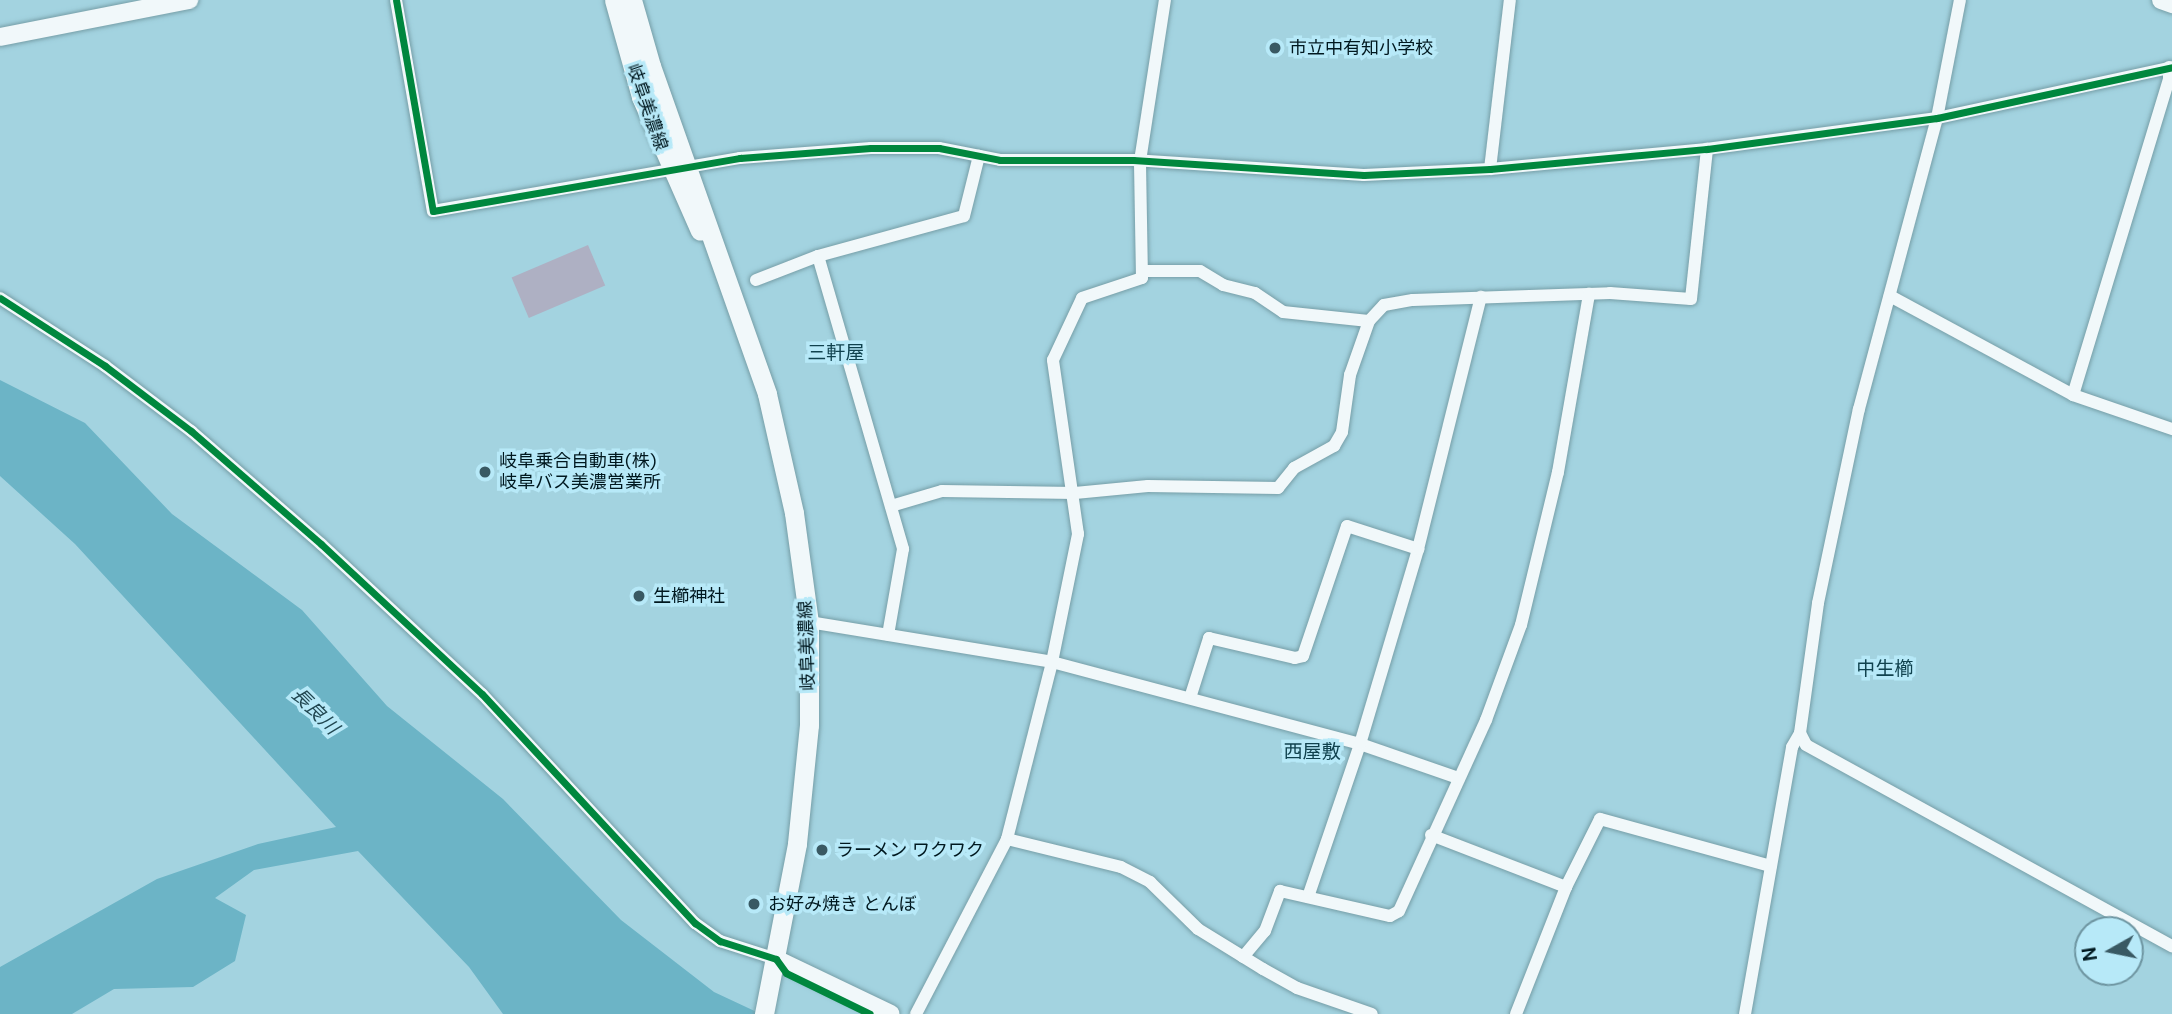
<!DOCTYPE html>
<html>
<head>
<meta charset="utf-8">
<style>
	body { margin:0 }
	#map { position:relative; width:2172px; height:1014px; overflow:hidden; background:#a3d3e0; font-family:"DM Sans","Noto Sans JP",sans-serif }
	div>[style] { position:absolute }
	.green>* { inset:0; background:#aeb0c3; transform-origin:0 0 }
	.water>* { inset:0; background:#6cb4c6 }
	.roads { filter:drop-shadow(0 0 2px #769ea7) drop-shadow(0 0 2px #769ea7) }
	.street>* { height:12px; margin:-6px; padding:0 6px; transform-origin:6px; border-radius:6px; background:#f1f8fa }
	.secondary>* { height:18px; margin:-9px; padding:0 9px; transform-origin:9px; border-radius:9px; background:#f1f8fa }
	.primary>* { height:19px; margin:-9.5px; padding:0 9.5px; transform-origin:9.5px; border-radius:9.5px; background:#f1f8fa }
	.cycleway>* { height:7px; margin:-3.5px; padding:0 3.5px; transform-origin:3.5px; border-radius:3.5px; background:#00873e }
	.dots>* { width:19px; height:19px; translate:-50% -50%; box-sizing:border-box; border:4px solid #b7e9f8; border-radius:50% }
	span { translate:-50% -50%; white-space:nowrap; text-align:center; line-height:1.15; -webkit-text-stroke:7px #b7e9f8; paint-order:stroke }
	.poi-label { font-size:18px; color:#00181f }
	.left { translate:0 -50%; text-align:left }
	.street-label { font-size:18px; color:#00181f }
	.neighbourhood-label { font-size:19px; color:#10424e }
	.water-label { font-size:19px; color:#214751; font-style:italic }
	.north { position:absolute; left:2074px; top:916px; width:70px; height:70px; box-sizing:border-box; background:#b7e9f8; border:2px solid #6e95a1; border-radius:50%; rotate:261deg; font-size:19px; font-weight:700; line-height:28px; text-align:center; color:#00181f }
	.north::after { content:''; display:block; margin:auto; width:24px; height:32px; background:#395963; clip-path:polygon(50% 0,100% 100%,50% 72%,0 100%) }
</style>
</head>
<body>
<div id="map">
	<div class="green">
		<div style="left:588px;top:245px;width:44px;height:83px;rotate:67deg"></div>
	</div>
	<div class="water">
		<div style="clip-path:polygon(0 380px,85px 423px,172px 514px,302px 610px,387px 706px,503px 799px,621px 920px,714px 992px,761px 1014px,503px 1014px,469px 967px,358px 851px,254px 870px,215px 898px,246px 915px,235px 961px,193px 987px,114px 989px,72px 1014px,0 1014px,0 967px,157px 879px,258px 844px,336px 827px,75px 544px,0 476px)"></div>
	</div>
	<div class="roads">
		<div class="street">
			<div style="left:396px;top:0;width:214px;rotate:80.1deg"></div>
			<div style="left:433px;top:211px;width:312px;rotate:-9.8deg"></div>
			<div style="left:740px;top:158px;width:131px;rotate:-4.4deg"></div>
			<div style="left:871px;top:148px;width:68px"></div>
			<div style="left:939px;top:148px;width:62px;rotate:11.1deg"></div>
			<div style="left:1000px;top:160px;width:133px"></div>
			<div style="left:1133px;top:160px;width:231px;rotate:3.7deg"></div>
			<div style="left:1364px;top:175px;width:126px;rotate:-2.7deg"></div>
			<div style="left:1490px;top:169px;width:218px;rotate:-5.3deg"></div>
			<div style="left:1707px;top:149px;width:232px;rotate:-7.7deg"></div>
			<div style="left:1937px;top:118px;width:240px;rotate:-12.2deg"></div>
			<div style="left:1490px;top:169px;width:170px;rotate:-83.3deg"></div>
			<div style="left:818px;top:256px;width:305px;rotate:73.8deg"></div>
			<div style="left:903px;top:549px;width:87px;rotate:99.9deg"></div>
			<div style="left:1144px;top:271px;width:56px"></div>
			<div style="left:1200px;top:271px;width:27px;rotate:31deg"></div>
			<div style="left:1223px;top:285px;width:33px;rotate:14deg"></div>
			<div style="left:1255px;top:293px;width:34px;rotate:34deg"></div>
			<div style="left:1283px;top:312px;width:86px;rotate:6deg"></div>
			<div style="left:756px;top:280px;width:66px;rotate:-21.2deg"></div>
			<div style="left:818px;top:256px;width:151px;rotate:-15.3deg"></div>
			<div style="left:964px;top:216px;width:62px;rotate:-76deg"></div>
			<div style="left:1890px;top:296px;width:208px;rotate:28.4deg"></div>
			<div style="left:2073px;top:395px;width:105px;rotate:19deg"></div>
			<div style="left:0;top:298px;width:125px;rotate:32.9deg"></div>
			<div style="left:105px;top:366px;width:108px;rotate:37.1deg"></div>
			<div style="left:191px;top:431px;width:172px;rotate:41deg"></div>
			<div style="left:321px;top:544px;width:220px;rotate:43deg"></div>
			<div style="left:482px;top:694px;width:313px;rotate:47.1deg"></div>
			<div style="left:695px;top:923px;width:31px;rotate:36deg"></div>
			<div style="left:720px;top:941px;width:59px;rotate:17.8deg"></div>
			<div style="left:2073px;top:395px;width:329px;rotate:-73.1deg"></div>
			<div style="left:2169px;top:80px;width:13px;rotate:-90deg"></div>
			<div style="left:891px;top:506px;width:53px;rotate:-16.4deg"></div>
			<div style="left:942px;top:491px;width:133px;rotate:0.9deg"></div>
			<div style="left:1075px;top:493px;width:73px;rotate:-5.5deg"></div>
			<div style="left:1148px;top:486px;width:130px;rotate:0.9deg"></div>
			<div style="left:1278px;top:488px;width:26px;rotate:-51deg"></div>
			<div style="left:1294px;top:468px;width:46px;rotate:-28.8deg"></div>
			<div style="left:1334px;top:446px;width:16px;rotate:-60deg"></div>
			<div style="left:1342px;top:432px;width:58px;rotate:-82deg"></div>
			<div style="left:1350px;top:375px;width:57px;rotate:-70.6deg"></div>
			<div style="left:1369px;top:321px;width:22px;rotate:-47deg"></div>
			<div style="left:1384px;top:305px;width:29px;rotate:-10deg"></div>
			<div style="left:1413px;top:300px;width:197px;rotate:-2deg"></div>
			<div style="left:1610px;top:293px;width:81px;rotate:4.2deg"></div>
			<div style="left:1691px;top:299px;width:151px;rotate:-83.9deg"></div>
			<div style="left:809px;top:622px;width:246px;rotate:9.3deg"></div>
			<div style="left:1052px;top:662px;width:319px;rotate:14.9deg"></div>
			<div style="left:1360px;top:744px;width:104px;rotate:19.1deg"></div>
			<div style="left:1190px;top:698px;width:63px;rotate:-72.4deg"></div>
			<div style="left:1209px;top:638px;width:88px;rotate:13.1deg"></div>
			<div style="left:1295px;top:658px;width:8px;rotate:-14deg"></div>
			<div style="left:1303px;top:656px;width:137px;rotate:-71.3deg"></div>
			<div style="left:1347px;top:526px;width:75px;rotate:17.9deg"></div>
			<div style="left:1800px;top:733px;width:13px;rotate:63deg"></div>
			<div style="left:1806px;top:745px;width:418px;rotate:28.8deg"></div>
			<div style="left:1431px;top:835px;width:145px;rotate:21.1deg"></div>
			<div style="left:1007px;top:839px;width:117px;rotate:13.8deg"></div>
			<div style="left:1121px;top:867px;width:33px;rotate:27deg"></div>
			<div style="left:1150px;top:882px;width:67px;rotate:44.4deg"></div>
			<div style="left:1198px;top:929px;width:76px;rotate:31.6deg"></div>
			<div style="left:1263px;top:969px;width:39px;rotate:29deg"></div>
			<div style="left:1297px;top:988px;width:79px;rotate:19.1deg"></div>
			<div style="left:1308px;top:897px;width:162px;rotate:-71.2deg"></div>
			<div style="left:1360px;top:744px;width:203px;rotate:-73.4deg"></div>
			<div style="left:1418px;top:549px;width:260px;rotate:-76deg"></div>
			<div style="left:1243px;top:957px;width:34px;rotate:-50deg"></div>
			<div style="left:1265px;top:931px;width:43px;rotate:-69.4deg"></div>
			<div style="left:1280px;top:891px;width:113px;rotate:12.8deg"></div>
			<div style="left:1390px;top:916px;width:10px;rotate:-29deg"></div>
			<div style="left:1399px;top:911px;width:210px;rotate:-65.5deg"></div>
			<div style="left:1486px;top:720px;width:101px;rotate:-69.8deg"></div>
			<div style="left:1521px;top:625px;width:157px;rotate:-76.4deg"></div>
			<div style="left:1558px;top:472px;width:181px;rotate:-80.1deg"></div>
			<div style="left:916px;top:1014px;width:197px;rotate:-62.5deg"></div>
			<div style="left:1007px;top:839px;width:183px;rotate:-75.7deg"></div>
			<div style="left:1052px;top:662px;width:131px;rotate:-78.5deg"></div>
			<div style="left:1078px;top:534px;width:176px;rotate:-98.2deg"></div>
			<div style="left:1053px;top:360px;width:68px;rotate:-64.9deg"></div>
			<div style="left:1082px;top:298px;width:63px;rotate:-18.4deg"></div>
			<div style="left:1142px;top:278px;width:117px;rotate:-91deg"></div>
			<div style="left:1140px;top:161px;width:163px;rotate:-81.2deg"></div>
			<div style="left:1516px;top:1014px;width:136px;rotate:-68.5deg"></div>
			<div style="left:1566px;top:887px;width:76px;rotate:-63.4deg"></div>
			<div style="left:1600px;top:819px;width:177px;rotate:15.4deg"></div>
			<div style="left:1745px;top:1014px;width:271px;rotate:-80deg"></div>
			<div style="left:1792px;top:747px;width:16px;rotate:-60deg"></div>
			<div style="left:1800px;top:733px;width:131px;rotate:-82.1deg"></div>
			<div style="left:1818px;top:603px;width:198px;rotate:-78.1deg"></div>
			<div style="left:1859px;top:409px;width:301px;rotate:-75deg"></div>
			<div style="left:1937px;top:118px;width:120px;rotate:-79deg"></div>
		</div>
		<div class="secondary">
			<div style="left:2161px;top:0;width:12px;rotate:20deg"></div>
			<div style="left:0;top:37px;width:193px;rotate:-11.1deg"></div>
			<div style="left:776px;top:959px;width:127px;rotate:25.6deg"></div>
		</div>
		<div class="primary">
			<div style="left:614px;top:0;width:101px;rotate:74.4deg"></div>
			<div style="left:641px;top:97px;width:146px;rotate:66.2deg"></div>
			<div style="left:632px;top:0;width:69px;rotate:73.9deg"></div>
			<div style="left:651px;top:66px;width:348px;rotate:70.5deg"></div>
			<div style="left:767px;top:394px;width:122px;rotate:77.2deg"></div>
			<div style="left:794px;top:513px;width:110px;rotate:82.2deg"></div>
			<div style="left:809px;top:622px;width:103px;rotate:90deg"></div>
			<div style="left:809px;top:725px;width:120px;rotate:95.8deg"></div>
			<div style="left:797px;top:844px;width:173px;rotate:101deg"></div>
		</div>
	</div>
	<div class="cycleway">
		<div style="left:396px;top:0;width:214px;rotate:80.1deg"></div>
		<div style="left:433px;top:211px;width:312px;rotate:-9.8deg"></div>
		<div style="left:740px;top:158px;width:131px;rotate:-4.4deg"></div>
		<div style="left:871px;top:148px;width:68px"></div>
		<div style="left:939px;top:148px;width:62px;rotate:11.1deg"></div>
		<div style="left:1000px;top:160px;width:133px"></div>
		<div style="left:1133px;top:160px;width:231px;rotate:3.7deg"></div>
		<div style="left:1364px;top:175px;width:126px;rotate:-2.7deg"></div>
		<div style="left:1490px;top:169px;width:218px;rotate:-5.3deg"></div>
		<div style="left:1707px;top:149px;width:232px;rotate:-7.7deg"></div>
		<div style="left:1937px;top:118px;width:240px;rotate:-12.2deg"></div>
		<div style="left:0;top:298px;width:125px;rotate:32.9deg"></div>
		<div style="left:105px;top:366px;width:108px;rotate:37.1deg"></div>
		<div style="left:191px;top:431px;width:172px;rotate:41deg"></div>
		<div style="left:321px;top:544px;width:220px;rotate:43deg"></div>
		<div style="left:482px;top:694px;width:313px;rotate:47.1deg"></div>
		<div style="left:695px;top:923px;width:31px;rotate:36deg"></div>
		<div style="left:720px;top:941px;width:59px;rotate:17.8deg"></div>
		<div style="left:776px;top:959px;width:17px;rotate:54deg"></div>
		<div style="left:786px;top:973px;width:93px;rotate:26deg"></div>
	</div>
	<div class="dots">
		<div style="left:1275px;top:48px;background:#395963"></div>
		<div style="left:485px;top:472px;background:#395963"></div>
		<div style="left:639px;top:596px;background:#395963"></div>
		<div style="left:822px;top:850px;background:#395963"></div>
		<div style="left:754px;top:904px;background:#395963"></div>
	</div>
	<div class="poi-label">
		<span class="left" style="left:1289px;top:48px">市立中有知小学校</span>
		<span class="left" style="left:499px;top:472px">岐阜乗合自動車(株)<br>岐阜バス美濃営業所</span>
		<span class="left" style="left:653px;top:596px">生櫛神社</span>
		<span class="left" style="left:836px;top:850px">ラーメン ワクワク</span>
		<span class="left" style="left:768px;top:904px">お好み焼き とんぼ</span>
	</div>
	<div class="street-label">
		<span style="left:647px;top:107px;rotate:71deg">岐阜美濃線</span>
		<span style="left:807px;top:646px;rotate:-92deg">岐阜美濃線</span>
	</div>
	<div class="neighbourhood-label">
		<span style="left:836px;top:353px">三軒屋</span>
		<span style="left:1885px;top:669px">中生櫛</span>
		<span style="left:1312px;top:752px">西屋敷</span>
	</div>
	<div class="water-label">
		<span style="left:315px;top:711px;rotate:45deg">長良川</span>
	</div>
	<div class="north">N</div>
</div>
</body>
</html>
